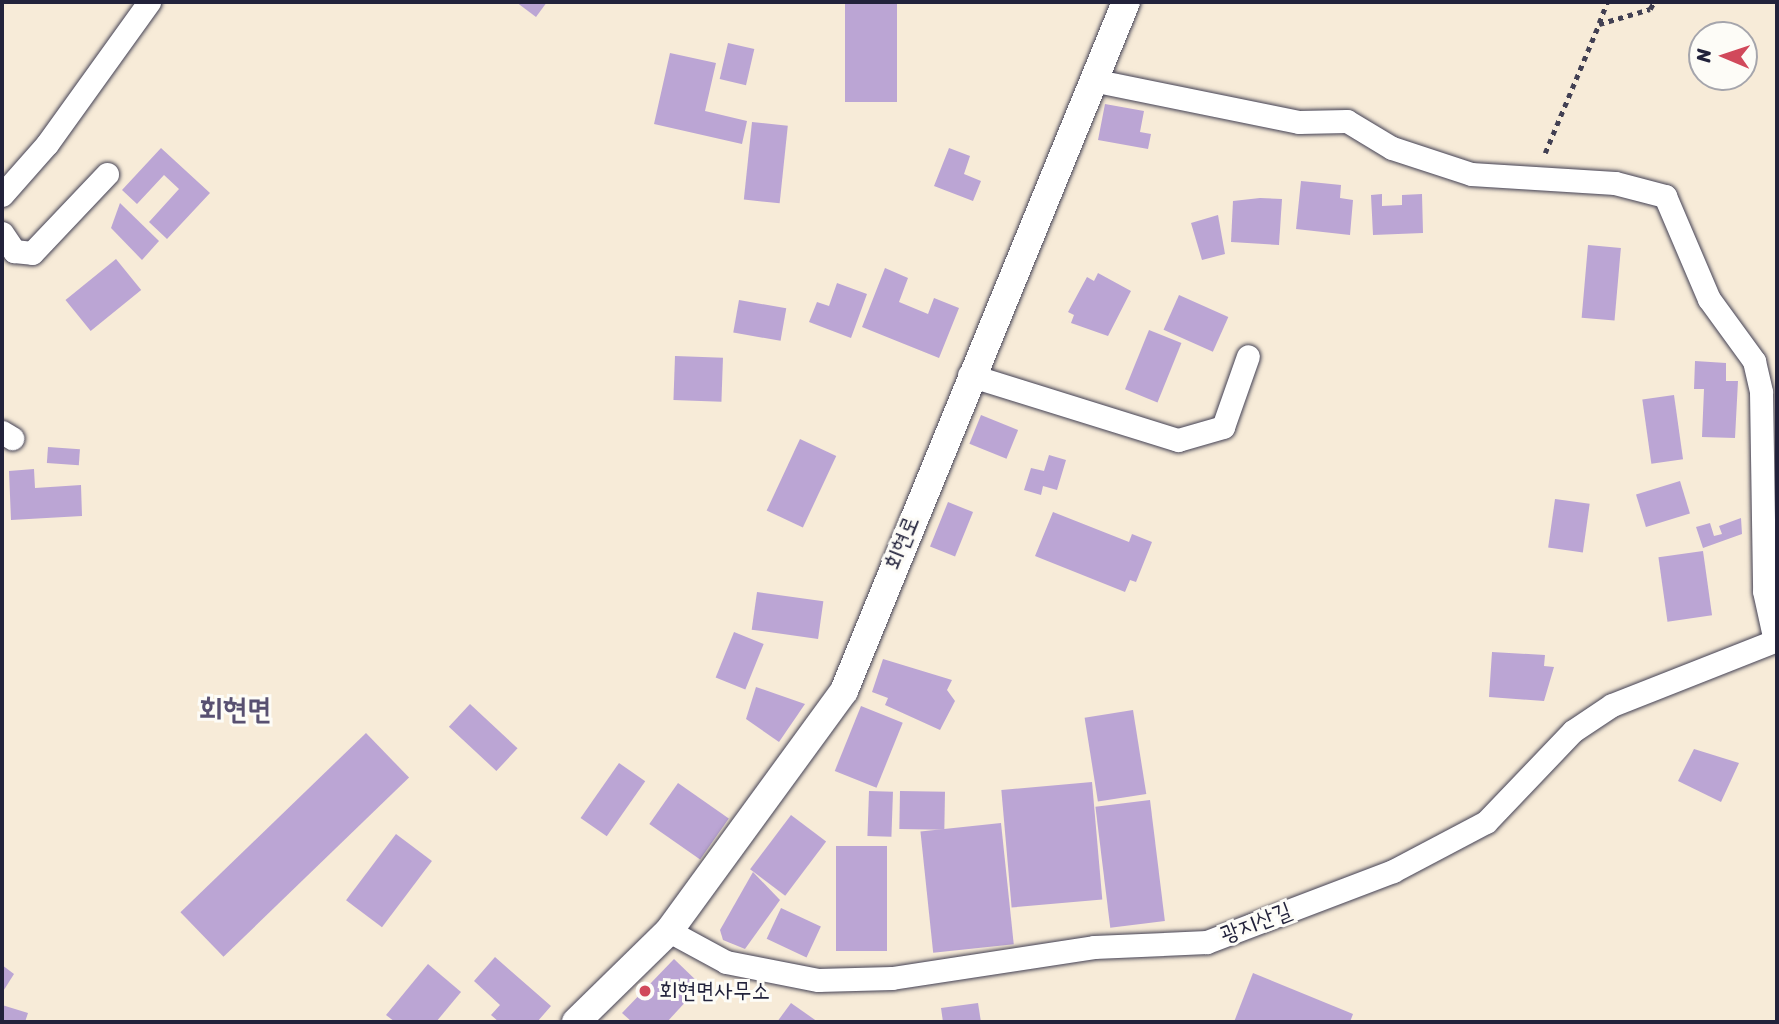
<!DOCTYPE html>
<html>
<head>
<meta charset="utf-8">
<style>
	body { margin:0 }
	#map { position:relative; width:1779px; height:1024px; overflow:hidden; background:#f7ebd8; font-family:Sriracha,"Poor Story",sans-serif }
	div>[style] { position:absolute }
	.building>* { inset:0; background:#bba5d4; transform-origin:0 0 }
	.path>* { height:4.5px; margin-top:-2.25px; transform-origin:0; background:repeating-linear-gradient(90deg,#424053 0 5px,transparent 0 10px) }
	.roads { filter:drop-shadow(0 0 2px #424053) drop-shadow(0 0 2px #424053) }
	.minor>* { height:23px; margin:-11.5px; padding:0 11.5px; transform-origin:11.5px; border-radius:11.5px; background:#fff }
	.tertiary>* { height:28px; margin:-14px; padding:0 14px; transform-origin:14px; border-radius:14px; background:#fff }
	.dots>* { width:19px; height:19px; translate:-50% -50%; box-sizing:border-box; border:4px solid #fdfcf7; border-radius:50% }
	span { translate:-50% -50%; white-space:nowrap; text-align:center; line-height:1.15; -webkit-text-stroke:6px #fdfcf7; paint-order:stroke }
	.street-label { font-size:23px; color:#22223b }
	.poi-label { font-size:23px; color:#22223b }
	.left { translate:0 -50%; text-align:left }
	.district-label { font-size:30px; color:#585071; font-weight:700 }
	.frame { position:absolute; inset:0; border:4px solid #22223b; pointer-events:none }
	.north { position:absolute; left:1688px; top:21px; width:70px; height:70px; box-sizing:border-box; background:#fdfcf7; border:2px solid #a5a5ac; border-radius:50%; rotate:272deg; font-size:19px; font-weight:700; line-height:28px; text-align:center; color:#22223b }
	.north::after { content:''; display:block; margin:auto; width:24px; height:32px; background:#d1495b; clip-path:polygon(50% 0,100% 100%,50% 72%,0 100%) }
</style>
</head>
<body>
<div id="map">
	<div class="building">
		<div style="clip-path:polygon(516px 2px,547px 2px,536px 17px)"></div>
		<div style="left:845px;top:2px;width:52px;height:100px"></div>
		<div style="left:728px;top:43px;width:27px;height:37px;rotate:13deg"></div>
		<div style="clip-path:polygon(670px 53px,716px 63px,705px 111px,747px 121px,742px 144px,654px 124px)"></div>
		<div style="clip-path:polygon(1105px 104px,1144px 111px,1140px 132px,1151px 134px,1148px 149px,1098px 140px)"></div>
		<div style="left:752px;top:122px;width:36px;height:78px;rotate:6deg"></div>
		<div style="clip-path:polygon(161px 148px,210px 193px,167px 239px,149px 222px,179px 189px,164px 175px,137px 204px,122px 190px)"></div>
		<div style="clip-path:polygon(949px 148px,970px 156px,964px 174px,981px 181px,973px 201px,934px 186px)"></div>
		<div style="clip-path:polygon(1301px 181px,1341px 185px,1340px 198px,1353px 200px,1350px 235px,1296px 229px)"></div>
		<div style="clip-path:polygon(1382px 194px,1382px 206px,1402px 205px,1402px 195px,1422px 194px,1423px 233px,1373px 235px,1371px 195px)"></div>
		<div style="clip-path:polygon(1260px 198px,1282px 199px,1279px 245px,1231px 242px,1233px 201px)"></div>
		<div style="clip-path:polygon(120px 203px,159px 241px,142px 260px,111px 228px)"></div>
		<div style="clip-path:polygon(1218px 215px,1225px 254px,1202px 260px,1191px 223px)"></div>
		<div style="left:1588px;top:245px;width:33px;height:73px;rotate:5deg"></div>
		<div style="left:116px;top:259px;width:40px;height:65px;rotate:51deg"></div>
		<div style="clip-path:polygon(885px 268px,908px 278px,899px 302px,928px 314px,934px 298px,959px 308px,939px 358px,862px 327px)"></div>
		<div style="clip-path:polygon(1098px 273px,1131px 291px,1108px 336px,1071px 323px,1074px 315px,1068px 312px,1087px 277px,1094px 281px)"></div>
		<div style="clip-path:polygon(837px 283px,867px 294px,851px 338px,809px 322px,817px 302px,829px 306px)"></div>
		<div style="left:1179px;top:295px;width:54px;height:38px;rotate:24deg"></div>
		<div style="left:739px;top:300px;width:48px;height:33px;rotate:10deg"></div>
		<div style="left:1149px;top:330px;width:35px;height:64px;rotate:22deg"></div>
		<div style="left:675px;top:356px;width:48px;height:44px;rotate:2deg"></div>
		<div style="clip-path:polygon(1695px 361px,1726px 363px,1726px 381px,1738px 381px,1735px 438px,1702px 437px,1704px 389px,1694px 389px)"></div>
		<div style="left:1674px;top:395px;width:65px;height:32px;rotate:82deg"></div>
		<div style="left:981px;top:415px;width:40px;height:31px;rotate:22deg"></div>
		<div style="left:800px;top:439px;width:40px;height:79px;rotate:25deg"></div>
		<div style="left:48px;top:447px;width:32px;height:16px;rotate:4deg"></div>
		<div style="clip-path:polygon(1049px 455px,1066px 460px,1057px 490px,1043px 486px,1041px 495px,1024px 490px,1031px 468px,1044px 471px)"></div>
		<div style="clip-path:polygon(34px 469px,35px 488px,81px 485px,82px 516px,11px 520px,9px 471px)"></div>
		<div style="left:1680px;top:481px;width:34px;height:46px;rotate:73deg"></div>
		<div style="left:1555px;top:499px;width:35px;height:49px;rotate:8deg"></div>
		<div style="left:948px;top:502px;width:27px;height:48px;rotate:22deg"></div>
		<div style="clip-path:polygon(1053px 512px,1129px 542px,1132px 534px,1152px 542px,1136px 582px,1130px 580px,1125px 592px,1035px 556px)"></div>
		<div style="clip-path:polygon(1741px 518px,1742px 534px,1703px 548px,1696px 527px,1710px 523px,1714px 536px,1722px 534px,1719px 526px)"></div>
		<div style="left:1703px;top:551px;width:65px;height:45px;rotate:82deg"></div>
		<div style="left:757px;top:592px;width:67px;height:38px;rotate:8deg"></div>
		<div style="left:734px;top:632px;width:32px;height:49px;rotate:22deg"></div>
		<div style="clip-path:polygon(1492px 652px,1545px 655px,1544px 666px,1554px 667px,1544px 701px,1489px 697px)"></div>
		<div style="clip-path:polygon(883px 659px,952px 680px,947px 690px,955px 701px,940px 730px,885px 705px,888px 698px,872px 692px)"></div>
		<div style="clip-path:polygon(756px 687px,805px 704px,779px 742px,746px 719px)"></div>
		<div style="left:470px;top:704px;width:65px;height:31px;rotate:43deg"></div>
		<div style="left:861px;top:706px;width:45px;height:70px;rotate:22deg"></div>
		<div style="left:1133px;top:710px;width:85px;height:49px;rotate:81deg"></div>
		<div style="left:366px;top:733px;width:62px;height:258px;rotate:46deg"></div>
		<div style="clip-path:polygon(1694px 749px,1739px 763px,1721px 802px,1678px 781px)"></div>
		<div style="left:619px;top:763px;width:32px;height:67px;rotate:35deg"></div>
		<div style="left:1092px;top:782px;width:118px;height:91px;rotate:85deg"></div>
		<div style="left:678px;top:783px;width:62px;height:50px;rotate:35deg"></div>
		<div style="left:869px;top:791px;width:24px;height:45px;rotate:2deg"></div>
		<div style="left:900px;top:791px;width:45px;height:38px;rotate:1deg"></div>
		<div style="left:1150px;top:800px;width:122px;height:55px;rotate:83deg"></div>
		<div style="left:791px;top:815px;width:44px;height:68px;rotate:37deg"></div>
		<div style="left:1001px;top:823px;width:122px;height:81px;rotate:84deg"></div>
		<div style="left:396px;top:834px;width:45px;height:83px;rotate:37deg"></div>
		<div style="left:836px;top:846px;width:51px;height:105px"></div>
		<div style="clip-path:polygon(753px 872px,780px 900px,745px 949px,723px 940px,720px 930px)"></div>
		<div style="left:781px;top:908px;width:44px;height:34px;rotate:25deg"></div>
		<div style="clip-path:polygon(495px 957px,551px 1006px,537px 1022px,499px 1022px,491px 1015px,500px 1005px,474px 981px)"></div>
		<div style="clip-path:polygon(674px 959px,701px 985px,667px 1022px,632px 1022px,622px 1013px)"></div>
		<div style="clip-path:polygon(428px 964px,461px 992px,436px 1022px,395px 1022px,386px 1015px)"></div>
		<div style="clip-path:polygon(2px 965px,14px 974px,2px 993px)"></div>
		<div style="clip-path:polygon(1253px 973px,1353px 1014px,1350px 1022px,1234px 1022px)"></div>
		<div style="clip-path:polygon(791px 1003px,818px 1022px,777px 1022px)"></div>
		<div style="clip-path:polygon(978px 1003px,981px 1022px,943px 1022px,941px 1008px)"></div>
		<div style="clip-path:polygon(2px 1005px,28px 1013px,25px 1022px,2px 1020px)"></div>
	</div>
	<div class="path">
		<div style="left:1599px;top:23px;width:22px;rotate:-69deg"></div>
		<div style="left:1545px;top:153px;width:140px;rotate:-67.3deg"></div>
		<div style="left:1599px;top:24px;width:53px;rotate:-16.4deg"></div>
		<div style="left:1650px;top:9px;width:8px;rotate:-60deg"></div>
	</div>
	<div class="roads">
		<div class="minor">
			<div style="left:1092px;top:80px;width:211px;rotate:11.5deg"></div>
			<div style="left:1299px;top:122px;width:48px;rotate:-1.2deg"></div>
			<div style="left:1347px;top:121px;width:52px;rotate:31deg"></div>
			<div style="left:1392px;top:148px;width:83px;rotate:18.2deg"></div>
			<div style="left:1471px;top:174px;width:144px;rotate:3.6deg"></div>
			<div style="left:1615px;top:183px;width:52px;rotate:14.6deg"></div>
			<div style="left:1665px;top:196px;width:112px;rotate:66.9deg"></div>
			<div style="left:1709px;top:299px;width:77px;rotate:54deg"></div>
			<div style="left:1754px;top:361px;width:32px;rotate:77deg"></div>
			<div style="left:1761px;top:392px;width:199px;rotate:89.1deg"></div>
			<div style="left:1764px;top:591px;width:51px;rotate:77.6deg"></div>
			<div style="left:2px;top:195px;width:68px;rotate:-48.6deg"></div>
			<div style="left:47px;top:144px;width:175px;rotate:-54.3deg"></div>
			<div style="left:2px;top:233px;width:22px;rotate:56deg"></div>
			<div style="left:14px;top:251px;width:18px;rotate:6deg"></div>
			<div style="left:32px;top:253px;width:109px;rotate:-46.5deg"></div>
			<div style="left:969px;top:375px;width:219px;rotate:17.3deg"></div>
			<div style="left:1178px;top:440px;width:47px;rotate:-16.1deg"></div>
			<div style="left:1223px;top:427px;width:75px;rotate:-70.6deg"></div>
			<div style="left:2px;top:432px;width:12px;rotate:31deg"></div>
			<div style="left:669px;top:931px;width:65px;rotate:28.5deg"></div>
			<div style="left:726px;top:962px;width:94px;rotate:11.1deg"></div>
			<div style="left:818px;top:980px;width:74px;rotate:-1.5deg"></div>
			<div style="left:892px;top:978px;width:204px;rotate:-8.7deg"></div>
			<div style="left:1094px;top:947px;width:113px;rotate:-2.5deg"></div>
			<div style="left:1207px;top:942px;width:199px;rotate:-20.9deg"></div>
			<div style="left:1393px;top:871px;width:105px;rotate:-27.8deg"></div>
			<div style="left:1486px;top:822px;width:126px;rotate:-46.3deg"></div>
			<div style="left:1573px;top:731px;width:47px;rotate:-33.7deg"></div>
			<div style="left:1612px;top:705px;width:177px;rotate:-21.5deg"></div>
		</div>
		<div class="tertiary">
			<div style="left:576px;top:1022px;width:130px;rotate:-44.4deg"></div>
			<div style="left:669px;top:931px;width:297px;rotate:-53.9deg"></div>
			<div style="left:844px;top:691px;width:744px;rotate:-67.74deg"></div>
		</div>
	</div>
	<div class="dots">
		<div style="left:645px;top:991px;background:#d1495b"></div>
	</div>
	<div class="street-label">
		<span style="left:902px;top:543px;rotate:-68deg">회현로</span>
		<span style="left:1256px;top:923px;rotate:-21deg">광지산길</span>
	</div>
	<div class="poi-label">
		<span class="left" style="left:659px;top:991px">회현면사무소</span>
	</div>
	<div class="district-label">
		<span style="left:235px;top:709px">회현면</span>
	</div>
	<div class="frame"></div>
	<div class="north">N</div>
</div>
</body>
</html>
